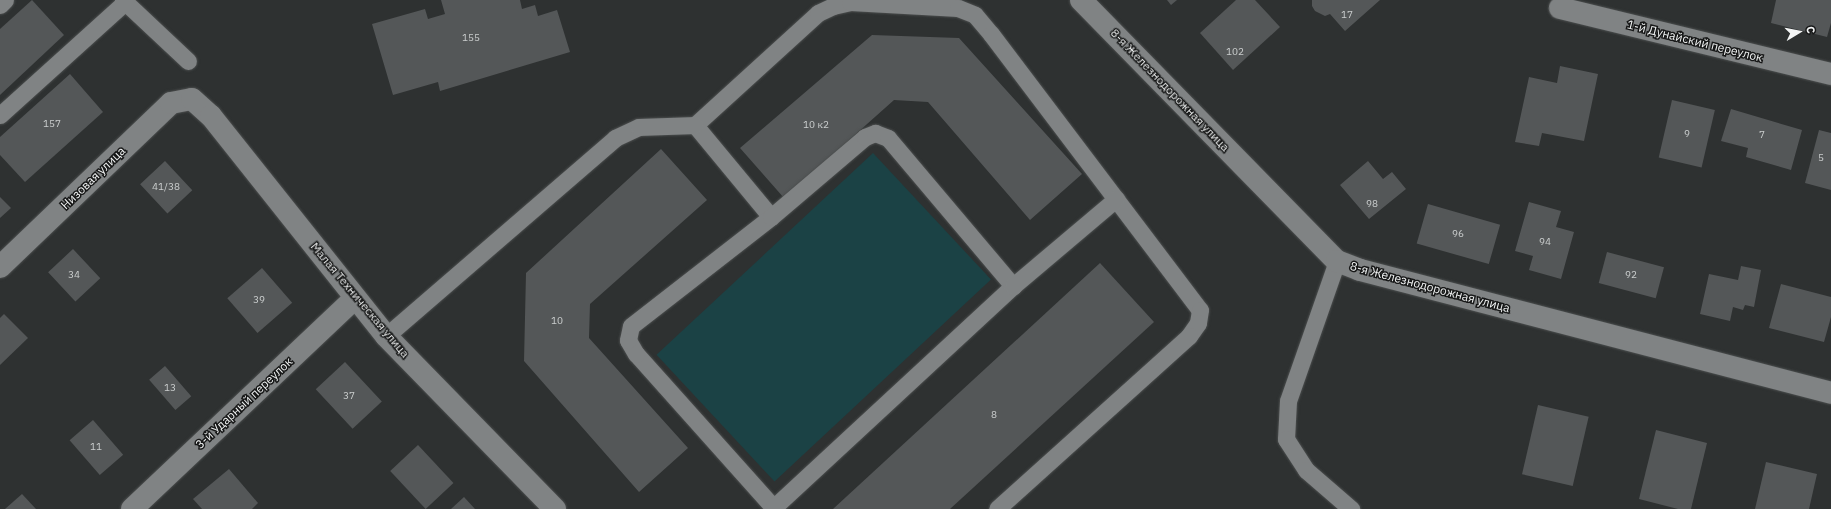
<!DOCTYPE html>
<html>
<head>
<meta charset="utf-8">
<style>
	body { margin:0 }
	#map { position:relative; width:1831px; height:509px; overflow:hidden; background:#2e3131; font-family:"IBM Plex Sans",sans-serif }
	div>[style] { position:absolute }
	.green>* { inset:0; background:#1b4245; transform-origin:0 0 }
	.building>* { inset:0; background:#545758; transform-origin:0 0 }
	.roads { filter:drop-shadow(0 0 1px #4b4e4e) drop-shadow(0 0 1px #4b4e4e) }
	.service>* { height:17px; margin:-8.5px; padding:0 8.5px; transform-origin:8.5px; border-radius:8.5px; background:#808384 }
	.minor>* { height:22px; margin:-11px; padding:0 11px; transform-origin:11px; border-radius:11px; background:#808384 }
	span { translate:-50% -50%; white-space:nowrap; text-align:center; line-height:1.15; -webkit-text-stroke:3px #171818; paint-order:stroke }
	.number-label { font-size:10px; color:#cbcece }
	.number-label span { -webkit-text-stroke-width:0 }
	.street-label { font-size:12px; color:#f3f5f5 }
	.north { position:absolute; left:1779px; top:12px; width:40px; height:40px; -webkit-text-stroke:3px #171818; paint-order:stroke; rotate:80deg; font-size:11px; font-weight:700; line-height:16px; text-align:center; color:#f3f5f5 }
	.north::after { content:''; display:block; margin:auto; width:14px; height:18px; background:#f3f5f5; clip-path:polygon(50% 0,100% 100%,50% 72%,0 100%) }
</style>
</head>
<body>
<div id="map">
	<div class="green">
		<div style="left:873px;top:153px;width:173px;height:296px;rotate:47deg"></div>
	</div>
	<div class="building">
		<div style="clip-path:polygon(32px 0,64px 35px,0 95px,0 29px)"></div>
		<div style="clip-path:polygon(441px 0,520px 0,522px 9px,535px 5px,538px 16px,557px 10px,570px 52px,440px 91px,438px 82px,393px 95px,372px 24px,425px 9px,428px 19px,445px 14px)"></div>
		<div style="clip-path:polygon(1167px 0,1177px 0,1171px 5px)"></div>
		<div style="clip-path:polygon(1236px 0,1255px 0,1280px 27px,1233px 70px,1200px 33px)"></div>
		<div style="clip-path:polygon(1312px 0,1380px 0,1345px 31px,1330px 14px,1325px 16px,1315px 11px,1312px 6px)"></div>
		<div style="clip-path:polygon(1776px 0,1831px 0,1831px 23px,1827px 37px,1771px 23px)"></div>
		<div style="clip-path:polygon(872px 35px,959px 38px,1082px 174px,1030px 220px,928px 102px,894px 100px,784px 198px,740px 148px)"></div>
		<div style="clip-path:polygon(1560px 66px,1598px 74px,1584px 141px,1542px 133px,1539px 146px,1515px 142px,1529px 77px,1557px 83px)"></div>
		<div style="clip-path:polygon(70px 74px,103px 112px,25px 182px,0 155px,0 137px)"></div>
		<div style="left:1672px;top:100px;width:44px;height:59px;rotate:13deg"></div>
		<div style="clip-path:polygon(1731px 109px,1802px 130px,1791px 170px,1746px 157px,1748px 148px,1721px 141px)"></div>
		<div style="clip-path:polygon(1819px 130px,1831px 133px,1831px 190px,1805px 183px)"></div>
		<div style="clip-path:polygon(661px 149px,707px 200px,590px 304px,589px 338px,688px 448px,639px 492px,524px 361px,526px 273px)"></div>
		<div style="left:165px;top:161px;width:40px;height:34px;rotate:47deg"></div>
		<div style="clip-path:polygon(1368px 161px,1383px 179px,1392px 172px,1406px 189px,1369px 219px,1340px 185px)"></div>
		<div style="clip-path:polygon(0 197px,11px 208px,0 218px)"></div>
		<div style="clip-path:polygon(1529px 202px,1561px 211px,1556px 227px,1574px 232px,1561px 279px,1529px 270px,1533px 256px,1515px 251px)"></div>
		<div style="left:1428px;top:204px;width:75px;height:41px;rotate:16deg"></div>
		<div style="left:73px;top:249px;width:40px;height:34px;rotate:47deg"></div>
		<div style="left:1607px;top:252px;width:59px;height:32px;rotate:15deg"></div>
		<div style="clip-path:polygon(1100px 263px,1154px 322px,950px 509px,833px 509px)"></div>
		<div style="clip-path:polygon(1741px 266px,1761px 270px,1754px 307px,1745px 305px,1743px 310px,1733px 307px,1730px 321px,1700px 314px,1709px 274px,1738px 280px)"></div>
		<div style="left:262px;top:268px;width:46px;height:46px;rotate:49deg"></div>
		<div style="clip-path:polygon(1781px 284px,1831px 297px,1831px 317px,1824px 342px,1769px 328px)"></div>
		<div style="clip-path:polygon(4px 314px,28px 338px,0 365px,0 318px)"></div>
		<div style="left:345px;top:362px;width:54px;height:40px;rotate:47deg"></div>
		<div style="left:165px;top:366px;width:40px;height:21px;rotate:49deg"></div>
		<div style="left:1538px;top:405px;width:52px;height:71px;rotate:13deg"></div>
		<div style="left:93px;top:420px;width:46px;height:31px;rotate:49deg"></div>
		<div style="clip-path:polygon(1656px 430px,1707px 443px,1691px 509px,1678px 509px,1639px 499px)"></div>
		<div style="left:418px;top:445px;width:52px;height:38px;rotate:47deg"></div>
		<div style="clip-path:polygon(1766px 462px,1817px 474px,1809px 509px,1755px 509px)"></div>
		<div style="clip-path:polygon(229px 469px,258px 503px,252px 509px,202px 509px,193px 499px)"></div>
		<div style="clip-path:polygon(22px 494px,36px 509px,5px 509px)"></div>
		<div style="clip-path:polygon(464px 497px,475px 509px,451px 509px)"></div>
	</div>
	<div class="roads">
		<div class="service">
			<div style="left:123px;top:0;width:89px;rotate:43.2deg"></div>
			<div style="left:0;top:5px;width:7px;rotate:-45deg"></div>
			<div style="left:0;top:115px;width:169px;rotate:-42.1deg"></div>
			<div style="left:771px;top:217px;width:119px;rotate:-129.6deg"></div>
			<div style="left:695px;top:125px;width:166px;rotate:-42.3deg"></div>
			<div style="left:818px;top:13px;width:17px;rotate:-25deg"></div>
			<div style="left:833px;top:6px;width:17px;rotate:-13deg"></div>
			<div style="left:850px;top:2px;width:108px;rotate:3.2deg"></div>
			<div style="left:958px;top:8px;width:18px;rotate:22deg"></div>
			<div style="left:975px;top:15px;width:25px;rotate:50deg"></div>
			<div style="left:991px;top:34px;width:346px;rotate:52.9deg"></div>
			<div style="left:1200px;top:310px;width:13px;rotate:99deg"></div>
			<div style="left:1198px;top:323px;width:16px;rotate:125deg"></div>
			<div style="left:1189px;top:336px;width:258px;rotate:138deg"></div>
			<div style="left:1337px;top:261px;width:148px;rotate:109.3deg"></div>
			<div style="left:1288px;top:401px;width:38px;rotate:93deg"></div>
			<div style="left:1286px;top:439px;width:37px;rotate:57deg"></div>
			<div style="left:1306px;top:470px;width:60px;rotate:40.9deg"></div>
			<div style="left:386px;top:336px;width:303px;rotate:-40.8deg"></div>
			<div style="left:615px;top:138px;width:26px;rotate:-25deg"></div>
			<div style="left:639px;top:127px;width:56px;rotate:-2deg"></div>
			<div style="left:773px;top:507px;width:205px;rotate:-131.8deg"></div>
			<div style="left:636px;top:354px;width:16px;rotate:-120deg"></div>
			<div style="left:628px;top:340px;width:14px;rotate:-78deg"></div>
			<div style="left:631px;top:326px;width:177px;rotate:-37.9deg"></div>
			<div style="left:771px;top:217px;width:123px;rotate:-40.4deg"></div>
			<div style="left:865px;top:137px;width:11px;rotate:-22deg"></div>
			<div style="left:875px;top:133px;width:14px;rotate:21deg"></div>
			<div style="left:888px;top:138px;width:194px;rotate:49.8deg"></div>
			<div style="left:772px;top:509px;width:328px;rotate:-42.8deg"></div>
			<div style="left:1013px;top:286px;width:135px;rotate:-40.2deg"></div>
		</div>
		<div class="minor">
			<div style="left:1081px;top:0;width:366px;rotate:45.6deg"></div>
			<div style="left:1337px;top:261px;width:25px;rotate:21deg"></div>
			<div style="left:1360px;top:270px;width:487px;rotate:14.6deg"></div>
			<div style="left:1560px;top:8px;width:279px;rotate:13.7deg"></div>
			<div style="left:0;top:267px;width:237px;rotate:-43.8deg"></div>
			<div style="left:171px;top:103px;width:21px;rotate:-11deg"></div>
			<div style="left:192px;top:99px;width:25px;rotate:42deg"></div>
			<div style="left:211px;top:116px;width:281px;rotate:51.5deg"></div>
			<div style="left:386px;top:336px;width:242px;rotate:45.7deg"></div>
			<div style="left:132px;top:509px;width:307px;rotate:-43.4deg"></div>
		</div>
	</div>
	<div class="number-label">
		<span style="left:1347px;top:15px">17</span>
		<span style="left:471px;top:38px">155</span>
		<span style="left:1235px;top:52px">102</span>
		<span style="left:52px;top:124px">157</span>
		<span style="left:816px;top:125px">10 к2</span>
		<span style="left:1687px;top:134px">9</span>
		<span style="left:1762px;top:135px">7</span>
		<span style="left:1821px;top:158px">5</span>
		<span style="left:166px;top:187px">41/38</span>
		<span style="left:1372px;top:204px">98</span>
		<span style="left:1458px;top:234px">96</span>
		<span style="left:1545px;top:242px">94</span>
		<span style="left:74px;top:275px">34</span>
		<span style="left:1631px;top:275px">92</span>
		<span style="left:259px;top:300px">39</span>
		<span style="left:557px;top:321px">10</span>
		<span style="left:170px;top:388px">13</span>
		<span style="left:349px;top:396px">37</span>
		<span style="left:994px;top:415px">8</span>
		<span style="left:96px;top:447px">11</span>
	</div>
	<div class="street-label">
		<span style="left:1695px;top:41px;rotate:14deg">1-й Дунайский переулок</span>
		<span style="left:1170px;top:90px;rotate:46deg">8-я Железнодорожная улица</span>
		<span style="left:93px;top:178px;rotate:-44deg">Низовая улица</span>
		<span style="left:1430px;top:287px;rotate:15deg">8-я Железнодорожная улица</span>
		<span style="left:360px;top:300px;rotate:50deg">Малая Техническая улица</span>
		<span style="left:244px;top:403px;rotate:-43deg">3-й Ударный переулок</span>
	</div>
	<div class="north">С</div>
</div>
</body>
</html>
